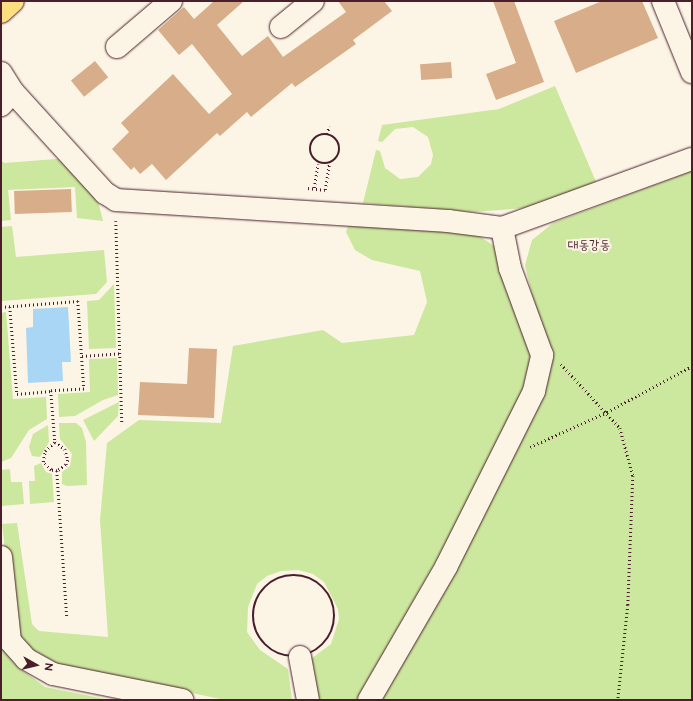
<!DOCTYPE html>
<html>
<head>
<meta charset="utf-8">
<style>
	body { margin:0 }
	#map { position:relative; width:693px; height:701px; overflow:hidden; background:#fcf5e5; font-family:"Balsamiq Sans","Poor Story",sans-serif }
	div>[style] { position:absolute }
	.green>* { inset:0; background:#cce79e }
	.water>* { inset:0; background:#aad6f6 }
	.building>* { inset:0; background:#d8ad89; transform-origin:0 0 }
	.path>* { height:2.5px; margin-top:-1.25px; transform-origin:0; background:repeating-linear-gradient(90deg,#4a1f2b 0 1px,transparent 0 4px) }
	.path>.ring { margin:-1.25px; padding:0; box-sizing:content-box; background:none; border:2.5px solid #4a1f2b; border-radius:50% }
	.roads { filter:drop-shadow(0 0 1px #4a1f2b) drop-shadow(0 0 1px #4a1f2b) }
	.minor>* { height:22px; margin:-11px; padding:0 11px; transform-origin:11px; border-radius:11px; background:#fcf5e5 }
	.major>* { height:22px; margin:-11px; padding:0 11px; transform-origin:11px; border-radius:11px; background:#fce080 }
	span { translate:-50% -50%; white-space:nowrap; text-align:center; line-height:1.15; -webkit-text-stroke:4px #fcf5e5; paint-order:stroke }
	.quarter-label { font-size:13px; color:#4a1f2b }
	.frame { position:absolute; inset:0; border:2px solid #4a1f2b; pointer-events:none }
	.north { position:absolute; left:16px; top:645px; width:40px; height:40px; -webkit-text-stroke:3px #fcf5e5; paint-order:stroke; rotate:98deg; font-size:11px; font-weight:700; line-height:16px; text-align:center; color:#4a1f2b }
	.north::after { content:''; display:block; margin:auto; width:14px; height:18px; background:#4a1f2b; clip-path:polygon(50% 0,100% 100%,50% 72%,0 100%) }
</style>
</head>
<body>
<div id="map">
	<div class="green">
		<div style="clip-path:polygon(555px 86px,597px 184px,539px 207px,473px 212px,363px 203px,376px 150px,380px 151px,385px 168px,400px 179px,418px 177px,431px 164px,433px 155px,428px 137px,413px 127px,395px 129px,382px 142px,378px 141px,382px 125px,499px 109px)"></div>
		<div style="clip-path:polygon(69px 158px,96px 193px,103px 221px,77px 218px,75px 187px,8px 190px,11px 220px,1px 221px,1px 160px,4px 163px)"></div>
		<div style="clip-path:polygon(692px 171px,692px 700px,380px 700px,519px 446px,544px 393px,534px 304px,525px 265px,532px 240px,553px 223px)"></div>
		<div style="clip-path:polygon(350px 221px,472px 231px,497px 248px,535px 357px,527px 392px,463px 514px,357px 700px,317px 700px,308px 661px,331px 644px,339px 619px,338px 609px,324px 582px,313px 574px,298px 570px,281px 571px,267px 576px,257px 584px,248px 607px,247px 632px,260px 650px,288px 669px,292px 700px,225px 700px,45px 662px,26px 648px,14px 628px,2px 524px,17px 523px,32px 624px,39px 631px,108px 637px,100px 520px,107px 443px,139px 420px,221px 423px,233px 346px,323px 330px,342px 343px,414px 335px,427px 302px,420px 271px,372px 260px,355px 250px,346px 232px)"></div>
		<div style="clip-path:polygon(12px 226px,16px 257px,104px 250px,107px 282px,96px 294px,1px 301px,1px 227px)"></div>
		<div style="clip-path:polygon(114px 284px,116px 348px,89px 349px,87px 301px,99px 300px)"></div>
		<div style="clip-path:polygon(6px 312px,13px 399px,46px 397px,47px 419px,29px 430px,11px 458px,1px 462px,1px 313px)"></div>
		<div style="clip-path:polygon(117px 358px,118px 395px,103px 400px,75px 416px,59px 417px,58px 394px,90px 392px,89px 359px)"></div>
		<div style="clip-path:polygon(119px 402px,118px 416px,94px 441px,83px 420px)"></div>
		<div style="clip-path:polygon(59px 423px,76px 423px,82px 428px,86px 442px,87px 485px,67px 486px,62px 484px,62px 472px,70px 466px,72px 454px,60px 439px)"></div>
		<div style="clip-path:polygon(48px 425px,49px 442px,40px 457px,32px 456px,29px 447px,33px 434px)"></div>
		<div style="clip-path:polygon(41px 463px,46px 472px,52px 474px,54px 502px,30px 504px,29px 481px,35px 481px,34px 466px)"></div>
		<div style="clip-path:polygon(10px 469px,11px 482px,22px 482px,24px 504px,1px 506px,1px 470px)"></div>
		<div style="clip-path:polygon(1px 637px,2px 645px,22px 670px,45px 687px,110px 700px,1px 700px)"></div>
	</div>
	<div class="water">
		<div style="clip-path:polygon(68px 307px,71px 362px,62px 362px,63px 381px,28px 383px,26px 328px,33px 327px,33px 309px)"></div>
	</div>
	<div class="building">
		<div style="clip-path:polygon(214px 1px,244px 1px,217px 25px,242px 56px,268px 36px,283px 57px,346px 12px,338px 1px,384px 1px,392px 11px,353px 40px,356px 44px,295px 87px,292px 83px,251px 117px,247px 112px,220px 136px,217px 133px,166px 180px,152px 164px,140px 174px,134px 167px,131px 170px,112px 149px,129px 132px,121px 123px,173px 74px,209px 114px,232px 94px,192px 44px,179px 55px,158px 30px,184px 7px,194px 19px)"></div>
		<div style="clip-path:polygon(493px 1px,514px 1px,544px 82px,496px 100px,486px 74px,516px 63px)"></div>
		<div style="clip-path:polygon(602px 1px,642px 1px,658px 38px,576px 73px,554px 21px)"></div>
		<div style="left:95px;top:61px;width:21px;height:31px;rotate:51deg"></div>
		<div style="left:451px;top:62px;width:16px;height:31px;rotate:86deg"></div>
		<div style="left:71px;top:189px;width:23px;height:57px;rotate:88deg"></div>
		<div style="clip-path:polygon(189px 348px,217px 349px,214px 418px,138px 415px,140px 382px,187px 384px)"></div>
	</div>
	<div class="path">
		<div class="ring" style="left:310px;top:134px;width:27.5px;height:27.5px"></div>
		<div style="left:327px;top:134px;width:8px;rotate:-76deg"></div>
		<div style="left:308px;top:188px;width:17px;rotate:7deg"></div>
		<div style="left:314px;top:188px;width:24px;rotate:-81deg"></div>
		<div style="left:325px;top:190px;width:26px;rotate:-81deg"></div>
		<div style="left:116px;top:221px;width:201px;rotate:88.3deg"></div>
		<div style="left:1px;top:307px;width:77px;rotate:-4.5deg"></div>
		<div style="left:78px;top:301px;width:88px;rotate:86.1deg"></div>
		<div style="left:84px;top:389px;width:33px;rotate:177deg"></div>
		<div style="left:51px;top:391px;width:51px;rotate:85.5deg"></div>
		<div style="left:10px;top:307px;width:87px;rotate:85.4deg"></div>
		<div style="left:17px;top:394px;width:34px;rotate:-5deg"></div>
		<div style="left:82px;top:356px;width:39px;rotate:-4deg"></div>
		<div style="left:561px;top:364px;width:87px;rotate:47.3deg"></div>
		<div style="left:620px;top:428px;width:50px;rotate:74.8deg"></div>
		<div style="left:633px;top:476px;width:129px;rotate:92.2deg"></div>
		<div style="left:628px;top:605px;width:96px;rotate:96deg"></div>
		<div style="left:55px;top:442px;width:12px;rotate:35deg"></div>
		<div style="left:65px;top:449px;width:11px;rotate:75deg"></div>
		<div style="left:68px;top:460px;width:5px;rotate:112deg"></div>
		<div style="left:66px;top:465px;width:11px;rotate:146deg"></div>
		<div style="left:57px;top:471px;width:6px;rotate:-171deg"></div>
		<div style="left:51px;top:470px;width:11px;rotate:-135deg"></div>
		<div style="left:43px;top:462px;width:11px;rotate:-80deg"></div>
		<div style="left:45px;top:451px;width:13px;rotate:-42deg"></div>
		<div style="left:530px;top:447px;width:85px;rotate:-24.4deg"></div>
		<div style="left:607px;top:412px;width:97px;rotate:-28.4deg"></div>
		<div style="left:57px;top:471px;width:148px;rotate:86.1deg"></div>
		<div class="ring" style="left:253px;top:575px;width:79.5px;height:79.5px"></div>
	</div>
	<div class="roads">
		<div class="minor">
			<div style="left:663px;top:1px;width:77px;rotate:67.8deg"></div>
			<div style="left:281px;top:27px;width:41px;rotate:-39.1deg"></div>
			<div style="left:117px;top:47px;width:71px;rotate:-40.4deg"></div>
			<div style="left:1px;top:73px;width:22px;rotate:58deg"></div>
			<div style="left:13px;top:92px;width:18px;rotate:133deg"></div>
			<div style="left:13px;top:92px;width:137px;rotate:47.7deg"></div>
			<div style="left:105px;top:193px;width:13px;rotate:32deg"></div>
			<div style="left:116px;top:200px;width:333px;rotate:3.6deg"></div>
			<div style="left:448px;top:221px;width:54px;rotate:7.4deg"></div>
			<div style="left:502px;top:228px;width:202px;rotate:-20deg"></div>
			<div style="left:1px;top:557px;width:84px;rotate:83.9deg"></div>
			<div style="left:10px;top:641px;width:24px;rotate:48deg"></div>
			<div style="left:26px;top:659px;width:31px;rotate:29deg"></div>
			<div style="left:53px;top:674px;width:132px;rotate:11.4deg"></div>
			<div style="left:300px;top:657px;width:44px;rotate:79.5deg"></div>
			<div style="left:369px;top:700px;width:154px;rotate:-59.9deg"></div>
			<div style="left:446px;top:567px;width:197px;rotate:-63.4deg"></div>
			<div style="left:534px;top:391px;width:37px;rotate:-77deg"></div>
			<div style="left:542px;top:355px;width:93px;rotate:-110.2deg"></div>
			<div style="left:510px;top:268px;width:41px;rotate:-101.3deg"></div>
		</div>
		<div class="major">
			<div style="left:1px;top:12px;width:16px;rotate:-43deg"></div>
		</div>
	</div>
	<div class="quarter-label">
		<span style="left:589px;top:245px">대동강동</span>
	</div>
	<div class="frame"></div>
	<div class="north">N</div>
</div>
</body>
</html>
